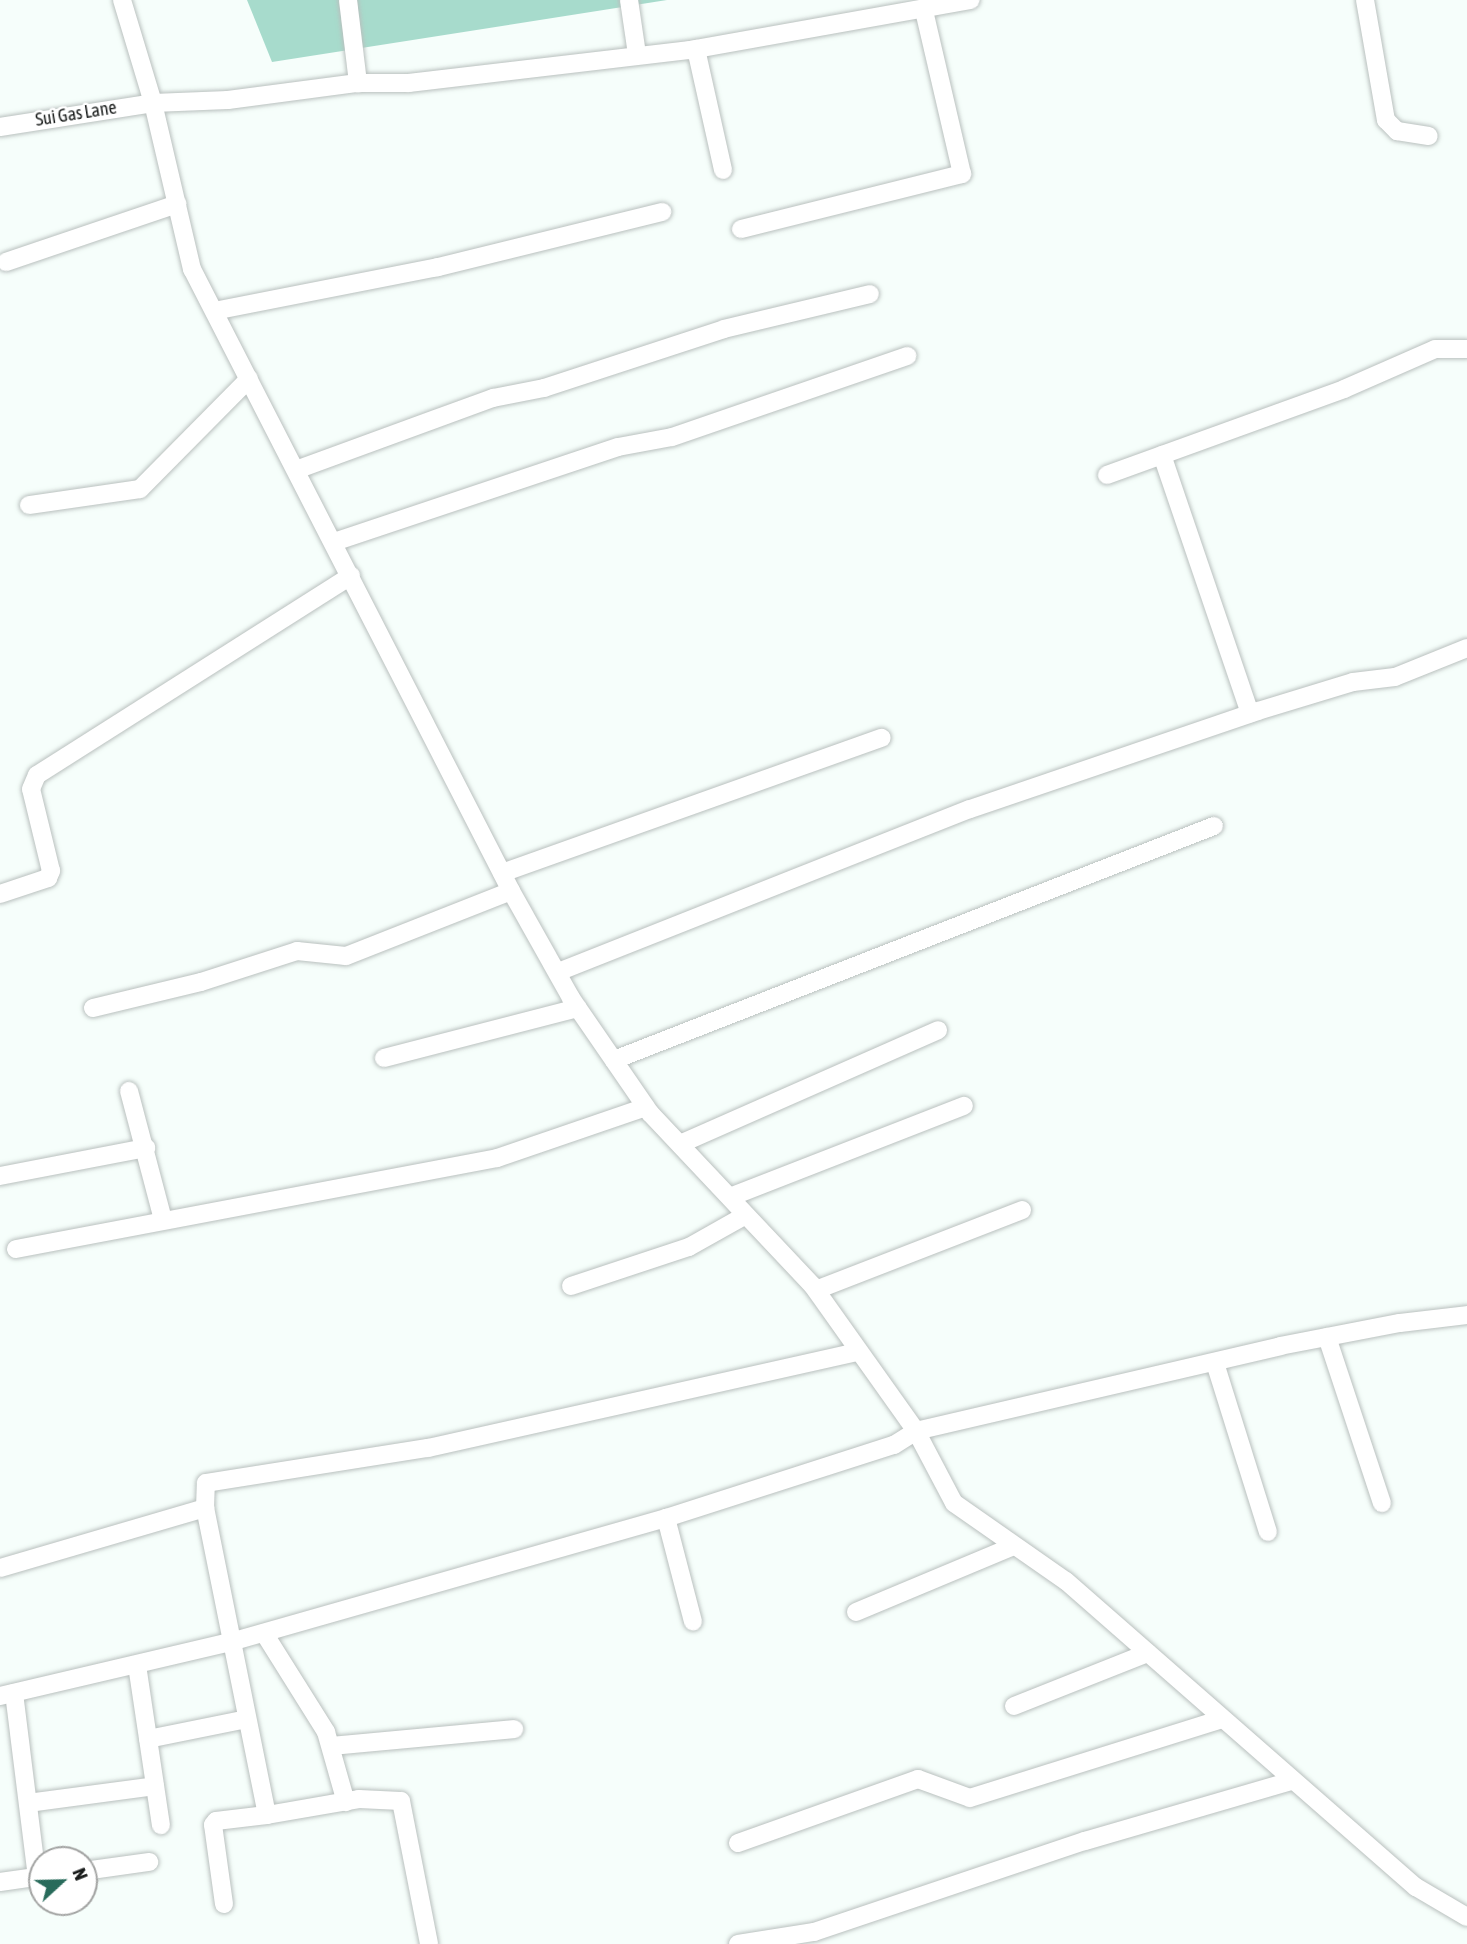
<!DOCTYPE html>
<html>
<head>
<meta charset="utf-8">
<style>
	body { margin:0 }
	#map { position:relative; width:1467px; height:1944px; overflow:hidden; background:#f6fefb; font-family:"Asap Condensed",sans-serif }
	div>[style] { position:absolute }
	.green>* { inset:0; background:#a7dbcc }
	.roads { filter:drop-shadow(0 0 2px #b9c0be) drop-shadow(0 0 2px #b9c0be) }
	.minor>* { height:18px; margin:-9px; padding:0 9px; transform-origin:9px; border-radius:9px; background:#fff }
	span { translate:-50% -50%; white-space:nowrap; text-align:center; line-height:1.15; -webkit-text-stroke:5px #fff; paint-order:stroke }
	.street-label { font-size:18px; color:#181b1a }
	.north { position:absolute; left:28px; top:1846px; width:70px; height:70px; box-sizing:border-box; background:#fff; border:2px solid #a3a4a3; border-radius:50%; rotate:68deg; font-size:19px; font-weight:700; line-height:28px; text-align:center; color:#181b1a }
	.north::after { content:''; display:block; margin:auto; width:24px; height:32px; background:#286b5b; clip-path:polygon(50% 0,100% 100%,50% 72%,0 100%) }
</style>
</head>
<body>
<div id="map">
	<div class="green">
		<div style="clip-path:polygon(247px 0,667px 0,272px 62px)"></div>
	</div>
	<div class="roads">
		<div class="minor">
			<div style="left:122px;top:0;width:108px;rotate:73.2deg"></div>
			<div style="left:153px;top:103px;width:171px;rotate:76.8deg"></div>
			<div style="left:192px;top:269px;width:699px;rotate:62.85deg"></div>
			<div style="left:511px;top:891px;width:123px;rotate:60.7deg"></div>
			<div style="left:571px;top:998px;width:140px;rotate:55.5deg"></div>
			<div style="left:650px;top:1113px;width:238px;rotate:46.7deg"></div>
			<div style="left:813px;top:1286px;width:178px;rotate:54.6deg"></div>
			<div style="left:916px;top:1431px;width:81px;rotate:62.2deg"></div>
			<div style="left:954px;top:1503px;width:136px;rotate:34.9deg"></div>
			<div style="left:1066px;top:1581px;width:465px;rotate:41.2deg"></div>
			<div style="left:1416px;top:1887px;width:59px;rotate:30.5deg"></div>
			<div style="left:348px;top:0;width:84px;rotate:83.1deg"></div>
			<div style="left:629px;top:0;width:55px;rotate:81.6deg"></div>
			<div style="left:1365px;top:0;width:122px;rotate:80.1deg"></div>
			<div style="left:1386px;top:120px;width:16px;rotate:45deg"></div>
			<div style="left:1397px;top:131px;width:32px;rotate:9deg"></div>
			<div style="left:696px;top:49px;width:124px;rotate:77.4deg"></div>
			<div style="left:0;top:127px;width:155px;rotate:-8.9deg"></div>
			<div style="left:153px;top:103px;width:75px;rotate:-2.3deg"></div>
			<div style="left:228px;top:100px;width:131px;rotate:-7.5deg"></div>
			<div style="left:358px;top:83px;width:51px"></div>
			<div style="left:409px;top:83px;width:283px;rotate:-6.7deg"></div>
			<div style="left:690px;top:50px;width:285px;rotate:-10.1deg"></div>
			<div style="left:741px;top:229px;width:228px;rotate:-14deg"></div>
			<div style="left:962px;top:174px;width:167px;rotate:-103.1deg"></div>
			<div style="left:6px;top:262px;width:181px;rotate:-18.7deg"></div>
			<div style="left:214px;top:311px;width:228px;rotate:-11.1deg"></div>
			<div style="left:438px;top:267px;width:231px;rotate:-13.8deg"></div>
			<div style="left:1162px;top:455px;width:273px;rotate:71.2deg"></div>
			<div style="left:296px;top:470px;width:210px;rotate:-20.1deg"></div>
			<div style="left:493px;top:398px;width:52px;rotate:-11.1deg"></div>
			<div style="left:544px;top:388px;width:189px;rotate:-18.1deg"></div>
			<div style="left:724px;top:329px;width:150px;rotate:-13.5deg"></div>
			<div style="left:1107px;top:475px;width:252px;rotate:-19.9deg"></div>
			<div style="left:1344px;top:389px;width:99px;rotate:-23.7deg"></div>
			<div style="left:1435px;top:349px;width:32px"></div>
			<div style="left:29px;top:505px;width:112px;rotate:-8.2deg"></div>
			<div style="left:140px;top:489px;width:155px;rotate:-45.3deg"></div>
			<div style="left:334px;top:542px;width:299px;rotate:-18.5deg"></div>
			<div style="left:618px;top:447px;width:55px;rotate:-10.5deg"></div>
			<div style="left:672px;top:437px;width:249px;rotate:-19deg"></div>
			<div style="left:502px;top:873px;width:403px;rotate:-19.6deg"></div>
			<div style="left:0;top:894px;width:51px;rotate:-18.4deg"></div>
			<div style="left:48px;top:878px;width:8px;rotate:-67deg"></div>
			<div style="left:51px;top:871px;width:84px;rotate:-103.7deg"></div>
			<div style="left:31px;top:789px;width:15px;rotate:-67deg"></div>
			<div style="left:37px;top:775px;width:372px;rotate:-32.4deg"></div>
			<div style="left:558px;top:972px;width:443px;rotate:-21.6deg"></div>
			<div style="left:970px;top:809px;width:304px;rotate:-18.8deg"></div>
			<div style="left:1258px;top:711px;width:99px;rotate:-17deg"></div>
			<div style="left:1353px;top:682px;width:42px;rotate:-6.8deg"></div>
			<div style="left:1395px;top:677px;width:78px;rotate:-21.9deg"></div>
			<div style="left:93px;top:1008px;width:111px;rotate:-13.5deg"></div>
			<div style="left:201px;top:982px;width:101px;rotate:-17.9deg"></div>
			<div style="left:297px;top:951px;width:49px;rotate:5.8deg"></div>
			<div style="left:346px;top:956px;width:177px;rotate:-21.5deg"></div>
			<div style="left:384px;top:1058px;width:200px;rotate:-14.5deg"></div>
			<div style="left:614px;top:1060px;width:644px;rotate:-21.31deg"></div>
			<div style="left:129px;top:1091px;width:133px;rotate:75.2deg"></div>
			<div style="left:680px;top:1144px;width:282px;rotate:-23.8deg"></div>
			<div style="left:0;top:1176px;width:149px;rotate:-10.9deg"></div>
			<div style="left:730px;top:1197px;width:251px;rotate:-21.3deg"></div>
			<div style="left:16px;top:1249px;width:490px;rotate:-10.7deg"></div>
			<div style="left:497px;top:1158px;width:157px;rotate:-18.9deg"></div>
			<div style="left:571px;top:1286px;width:124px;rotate:-18.3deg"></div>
			<div style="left:689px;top:1247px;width:65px;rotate:-29.3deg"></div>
			<div style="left:816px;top:1290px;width:221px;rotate:-21.2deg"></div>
			<div style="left:1327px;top:1337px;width:175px;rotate:71.7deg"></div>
			<div style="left:1215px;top:1363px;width:177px;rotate:72.6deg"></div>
			<div style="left:666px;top:1518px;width:107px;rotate:75.4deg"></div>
			<div style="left:0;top:1568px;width:214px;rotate:-16.3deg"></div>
			<div style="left:856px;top:1612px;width:171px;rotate:-22.7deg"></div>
			<div style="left:264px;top:1633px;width:117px;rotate:57.9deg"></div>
			<div style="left:326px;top:1732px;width:73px;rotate:74.1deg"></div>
			<div style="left:137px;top:1665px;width:162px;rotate:81.5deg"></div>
			<div style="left:14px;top:1693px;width:185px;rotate:82.9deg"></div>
			<div style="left:0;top:1696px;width:237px;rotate:-13.2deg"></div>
			<div style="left:231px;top:1642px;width:452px;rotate:-15.9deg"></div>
			<div style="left:666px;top:1518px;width:239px;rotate:-17.8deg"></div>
			<div style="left:894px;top:1445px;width:26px;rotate:-32deg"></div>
			<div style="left:916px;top:1431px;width:374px;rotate:-13.1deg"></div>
			<div style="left:1280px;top:1346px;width:122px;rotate:-10.9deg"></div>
			<div style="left:1400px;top:1323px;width:67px;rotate:-6.8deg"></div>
			<div style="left:1014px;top:1706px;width:144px;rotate:-21.6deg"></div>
			<div style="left:148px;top:1739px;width:101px;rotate:-11.4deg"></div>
			<div style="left:332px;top:1746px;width:183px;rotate:-5.3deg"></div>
			<div style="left:28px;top:1803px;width:128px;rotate:-7.6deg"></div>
			<div style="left:267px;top:1815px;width:93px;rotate:-9.9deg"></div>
			<div style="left:359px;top:1799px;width:42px;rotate:2.7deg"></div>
			<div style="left:401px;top:1801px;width:146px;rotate:78.9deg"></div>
			<div style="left:738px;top:1843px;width:191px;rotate:-19.6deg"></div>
			<div style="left:918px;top:1779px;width:55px;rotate:20.1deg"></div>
			<div style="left:970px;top:1798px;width:264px;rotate:-17.4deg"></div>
			<div style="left:84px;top:1871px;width:66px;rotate:-7.9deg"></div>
			<div style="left:0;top:1882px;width:42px;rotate:-8.1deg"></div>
			<div style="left:224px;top:1904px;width:80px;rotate:-97.9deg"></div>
			<div style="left:213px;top:1825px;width:5px;rotate:-53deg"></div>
			<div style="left:216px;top:1821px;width:51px;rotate:-6.7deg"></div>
			<div style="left:267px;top:1815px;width:313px;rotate:-101.4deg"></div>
			<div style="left:205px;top:1508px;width:25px;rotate:-88deg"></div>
			<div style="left:206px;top:1483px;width:225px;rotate:-9deg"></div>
			<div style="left:428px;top:1448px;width:441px;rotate:-12.6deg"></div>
			<div style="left:738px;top:1944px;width:77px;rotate:-9deg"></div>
			<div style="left:814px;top:1932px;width:286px;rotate:-18.6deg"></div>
			<div style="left:1085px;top:1841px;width:216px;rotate:-16.2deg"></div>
		</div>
	</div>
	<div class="street-label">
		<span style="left:76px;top:114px;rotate:-9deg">Sui Gas Lane</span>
	</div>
	<div class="north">N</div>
</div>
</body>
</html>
